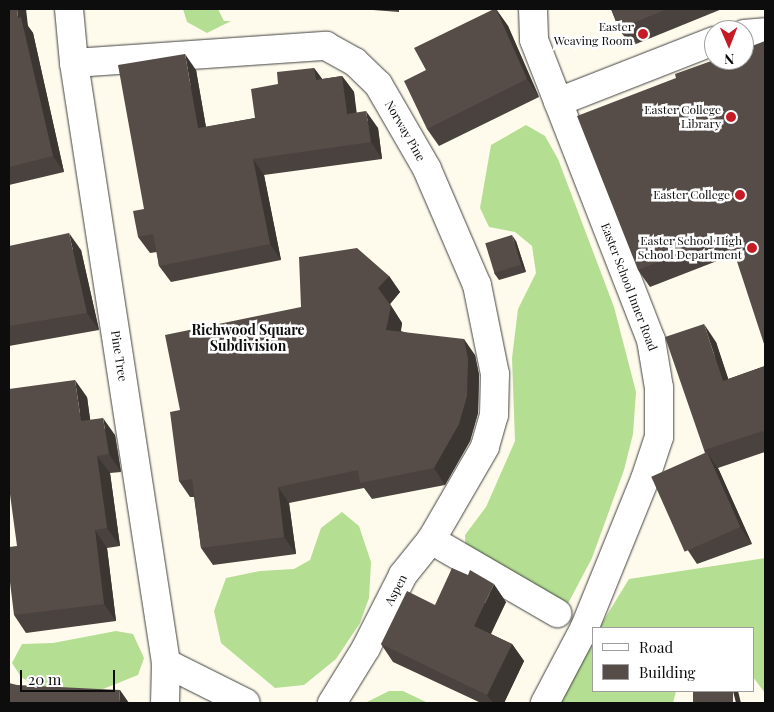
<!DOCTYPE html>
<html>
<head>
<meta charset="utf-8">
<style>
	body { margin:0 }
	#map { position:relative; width:774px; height:712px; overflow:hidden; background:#fffbec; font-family:"Playfair Display",serif }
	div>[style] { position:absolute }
	.forest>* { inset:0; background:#b4de91 }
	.roads { filter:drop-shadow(0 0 1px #404040) drop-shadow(0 0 1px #404040) }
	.minor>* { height:28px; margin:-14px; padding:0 14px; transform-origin:14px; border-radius:14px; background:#fff }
	.wall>* { inset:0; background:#4a423e }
	.shaded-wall>* { inset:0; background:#3c3632 }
	.building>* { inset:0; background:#564d48; transform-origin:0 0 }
	.dots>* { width:14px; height:14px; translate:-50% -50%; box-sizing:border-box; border:2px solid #fff; border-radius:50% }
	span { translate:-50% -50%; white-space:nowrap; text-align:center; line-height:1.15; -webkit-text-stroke:5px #fff; paint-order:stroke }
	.poi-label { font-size:12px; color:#0d0d0d }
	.right { translate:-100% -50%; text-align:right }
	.street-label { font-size:12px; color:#0d0d0d }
	.neighbourhood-label { font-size:14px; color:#0d0d0d; font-weight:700 }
	.frame { position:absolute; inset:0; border:10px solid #0d0d0d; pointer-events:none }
	.legend { position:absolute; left:592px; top:627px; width:162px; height:65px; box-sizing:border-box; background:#fff; border:1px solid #9e9e9e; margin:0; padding:6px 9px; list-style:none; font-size:15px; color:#0d0d0d }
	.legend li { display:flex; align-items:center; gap:10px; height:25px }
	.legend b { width:25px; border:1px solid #9e9e9e }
	.north { position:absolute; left:704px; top:20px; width:50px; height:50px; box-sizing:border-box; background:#fff; border:1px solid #9e9e9e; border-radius:50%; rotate:179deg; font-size:14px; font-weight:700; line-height:20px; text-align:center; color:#0d0d0d }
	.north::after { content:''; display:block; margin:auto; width:18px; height:22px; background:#c61b25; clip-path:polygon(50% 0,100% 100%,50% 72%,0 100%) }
	.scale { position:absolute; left:20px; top:670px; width:95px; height:22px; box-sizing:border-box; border:2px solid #0d0d0d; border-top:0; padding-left:6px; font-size:15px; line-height:18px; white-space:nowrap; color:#0d0d0d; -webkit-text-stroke:4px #fff; paint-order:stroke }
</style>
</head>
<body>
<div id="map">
	<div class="forest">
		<div style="clip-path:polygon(183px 9px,218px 9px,224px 21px,231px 21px,207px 33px,187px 22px)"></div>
		<div style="clip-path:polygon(526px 125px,545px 136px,558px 159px,614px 307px,636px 392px,633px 434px,624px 470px,592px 558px,564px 611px,466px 556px,465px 535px,486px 507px,515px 441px,512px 358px,518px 309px,536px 273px,532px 246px,515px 232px,489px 227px,480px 208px,491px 145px)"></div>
		<div style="clip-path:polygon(342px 512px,359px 526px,371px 562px,369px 598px,360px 623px,336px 659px,304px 685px,275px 688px,221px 643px,214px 611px,226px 578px,260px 571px,294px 569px,310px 560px,321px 528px)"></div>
		<div style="clip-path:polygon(765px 558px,765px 693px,753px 677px,753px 628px,599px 628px,629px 579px)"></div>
		<div style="clip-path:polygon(116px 631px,133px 634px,144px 658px,138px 675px,103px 689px,39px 688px,21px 677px,12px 663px,22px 644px,53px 643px)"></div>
		<div style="clip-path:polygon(593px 639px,593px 691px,676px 691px,673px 703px,556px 703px)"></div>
		<div style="clip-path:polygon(389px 691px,403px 691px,428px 703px,365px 703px)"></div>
	</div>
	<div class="roads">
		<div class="minor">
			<div style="left:69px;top:9px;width:54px;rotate:84.7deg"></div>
			<div style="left:74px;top:63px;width:607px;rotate:81.28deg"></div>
			<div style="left:166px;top:663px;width:40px;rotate:91.4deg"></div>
			<div style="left:533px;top:9px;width:31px;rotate:88deg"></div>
			<div style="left:534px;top:40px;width:322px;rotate:68.7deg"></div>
			<div style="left:651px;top:340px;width:49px;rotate:80.5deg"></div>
			<div style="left:659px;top:388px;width:49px;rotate:90deg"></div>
			<div style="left:659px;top:437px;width:44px;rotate:108.4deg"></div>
			<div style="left:645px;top:479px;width:162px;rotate:112.1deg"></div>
			<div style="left:584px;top:629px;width:84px;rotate:117.8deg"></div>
			<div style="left:744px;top:34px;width:21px;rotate:-5deg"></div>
			<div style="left:74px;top:63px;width:253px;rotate:-3.9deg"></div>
			<div style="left:326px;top:46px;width:33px;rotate:29deg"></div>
			<div style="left:355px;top:62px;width:32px;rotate:44deg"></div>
			<div style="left:378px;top:84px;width:98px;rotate:60deg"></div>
			<div style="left:427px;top:169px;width:126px;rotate:66.7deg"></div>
			<div style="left:477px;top:285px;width:91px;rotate:78.6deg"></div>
			<div style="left:495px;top:374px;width:41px;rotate:91.4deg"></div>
			<div style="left:494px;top:415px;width:33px;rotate:106deg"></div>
			<div style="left:485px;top:447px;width:108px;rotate:120.1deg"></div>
			<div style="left:431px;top:540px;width:45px;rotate:128.7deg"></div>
			<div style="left:403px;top:575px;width:82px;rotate:116.9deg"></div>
			<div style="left:366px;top:648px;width:65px;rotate:121.7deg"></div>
			<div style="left:558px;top:102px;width:168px;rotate:-21.4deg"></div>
			<div style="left:431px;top:540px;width:146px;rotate:30.1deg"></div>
			<div style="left:166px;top:663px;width:89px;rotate:26.6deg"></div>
		</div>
	</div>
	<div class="wall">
		<div style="clip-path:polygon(9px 9px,28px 26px,33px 33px,64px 172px,9px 185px)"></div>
		<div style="clip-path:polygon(372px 9px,399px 9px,399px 12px,373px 10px)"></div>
		<div style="clip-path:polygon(496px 9px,508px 26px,539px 97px,439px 146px,427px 129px,426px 70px)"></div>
		<div style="clip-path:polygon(611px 9px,722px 9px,631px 46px,619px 29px)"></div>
		<div style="clip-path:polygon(314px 68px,322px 79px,342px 76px,354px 92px,356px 113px,378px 128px,382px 159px,264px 175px,281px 260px,171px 282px,159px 266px,157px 252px,150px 253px,138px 237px,144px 209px,196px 70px,206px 127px,255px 118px,278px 84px)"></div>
		<div style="clip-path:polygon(676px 78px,735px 254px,650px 287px,638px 270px)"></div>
		<div style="clip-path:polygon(516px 241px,526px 272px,499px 280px,494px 273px)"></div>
		<div style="clip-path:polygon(9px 246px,81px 250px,99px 330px,9px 346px)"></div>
		<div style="clip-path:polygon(389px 276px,400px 292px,390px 304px,402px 323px,401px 331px,475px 355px,479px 375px,478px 413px,470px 441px,445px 485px,372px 499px,364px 488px,289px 503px,296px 554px,213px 565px,201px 548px,194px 497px,190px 497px,179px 481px,180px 410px)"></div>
		<div style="clip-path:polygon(716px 342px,728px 379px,765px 366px,765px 452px,718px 468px,752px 544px,697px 564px,685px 546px,705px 453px,704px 450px)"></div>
		<div style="clip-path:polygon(87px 397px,90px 420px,115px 435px,121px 472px,110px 473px,120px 546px,107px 548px,116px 621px,26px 633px,14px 615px,17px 546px)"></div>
		<div style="clip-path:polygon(506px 602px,491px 634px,512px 644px,524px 661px,504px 703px,481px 703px,393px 662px,381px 644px,435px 605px)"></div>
	</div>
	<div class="shaded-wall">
		<div style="clip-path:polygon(17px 9px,26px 9px,28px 26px,33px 33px,64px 172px,53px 156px,18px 18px)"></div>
		<div style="clip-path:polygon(496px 9px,508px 26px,539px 97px,527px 79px)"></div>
		<div style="clip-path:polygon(185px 54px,196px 70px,209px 145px,198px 128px)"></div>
		<div style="clip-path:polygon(314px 68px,326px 84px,316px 80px)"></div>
		<div style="clip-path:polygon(342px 76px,354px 92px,359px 130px,347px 114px)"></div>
		<div style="clip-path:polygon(366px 111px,378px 128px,382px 159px,371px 142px)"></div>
		<div style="clip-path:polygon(253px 159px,264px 175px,281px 260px,270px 244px)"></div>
		<div style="clip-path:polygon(69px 233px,81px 250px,99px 330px,87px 313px)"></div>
		<div style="clip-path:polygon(512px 235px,516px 241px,526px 272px,521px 265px)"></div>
		<div style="clip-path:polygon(389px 276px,400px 292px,390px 304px,402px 323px,398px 346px,386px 330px,378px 288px)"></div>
		<div style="clip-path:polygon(704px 324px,716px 342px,735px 399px,723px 381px)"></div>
		<div style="clip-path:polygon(464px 339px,475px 355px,479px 375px,478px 413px,470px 441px,445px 485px,434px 468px)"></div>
		<div style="clip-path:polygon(75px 380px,87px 397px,93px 439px,81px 421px)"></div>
		<div style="clip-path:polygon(103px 418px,115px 435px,121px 472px,109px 454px)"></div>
		<div style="clip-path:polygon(707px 452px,719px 470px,752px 544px,740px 527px)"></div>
		<div style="clip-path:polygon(97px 456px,110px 473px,120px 546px,107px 528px)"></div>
		<div style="clip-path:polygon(278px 487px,289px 503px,296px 554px,284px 537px)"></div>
		<div style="clip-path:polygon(95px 530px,107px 548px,116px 621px,104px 604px)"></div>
		<div style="clip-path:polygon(494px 584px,506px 602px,486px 643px,474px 626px)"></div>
		<div style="clip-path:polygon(512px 644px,524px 661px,504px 703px,493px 703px,487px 695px)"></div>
		<div style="clip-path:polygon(120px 690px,129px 703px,119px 703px)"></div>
		<div style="clip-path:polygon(733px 691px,738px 691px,741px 703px,736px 703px)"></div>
	</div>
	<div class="building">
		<div style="clip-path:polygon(9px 9px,17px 9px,18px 18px,21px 17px,53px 156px,9px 167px)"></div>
		<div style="clip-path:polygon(494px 9px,496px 9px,527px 79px,427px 129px,404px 81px,426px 70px,414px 48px)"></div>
		<div style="clip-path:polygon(611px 9px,667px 9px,619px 29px)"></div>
		<div style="clip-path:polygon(765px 41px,765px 347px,728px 234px,638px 270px,577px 116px,676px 78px,675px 74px,714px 60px,744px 60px,744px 49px)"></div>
		<div style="clip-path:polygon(185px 54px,198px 128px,255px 118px,251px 89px,278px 84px,277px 72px,314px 68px,316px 80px,342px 76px,347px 114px,366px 111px,371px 142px,253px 159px,270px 244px,159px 266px,153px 234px,138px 237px,133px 211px,144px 209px,118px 65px)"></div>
		<div style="clip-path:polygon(69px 233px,87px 313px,9px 326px,9px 246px)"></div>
		<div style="left:512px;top:235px;width:31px;height:28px;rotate:73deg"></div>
		<div style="clip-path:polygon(357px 248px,389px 276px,378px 288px,391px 306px,386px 330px,464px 339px,468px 359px,467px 396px,459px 424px,434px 468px,360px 483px,358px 470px,278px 487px,284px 537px,201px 548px,192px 479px,179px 481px,170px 412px,180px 410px,165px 335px,301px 307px,299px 257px)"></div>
		<div style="clip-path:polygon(704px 324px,723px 381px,765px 366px,765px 438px,763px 431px,704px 450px,665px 337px)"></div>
		<div style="clip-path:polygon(75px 380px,81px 421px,103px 418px,109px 454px,97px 456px,107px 528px,95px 530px,104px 604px,14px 615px,9px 574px,9px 547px,17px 546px,9px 487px,9px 389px)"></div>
		<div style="left:707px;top:452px;width:82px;height:61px;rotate:66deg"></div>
		<div style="clip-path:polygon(452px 568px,468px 575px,470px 570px,494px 584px,474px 626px,512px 644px,487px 695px,381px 644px,407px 591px,435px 605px)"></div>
		<div style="clip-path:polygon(9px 683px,17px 685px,120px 690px,119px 703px,9px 703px)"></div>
		<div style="left:693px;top:691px;width:40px;height:12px"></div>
	</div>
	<div class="dots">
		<div style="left:643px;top:34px;background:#c61b25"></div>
		<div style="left:731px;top:117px;background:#c61b25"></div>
		<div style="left:740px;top:195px;background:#c61b25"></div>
		<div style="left:752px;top:248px;background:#c61b25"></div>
	</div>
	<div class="poi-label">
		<span class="right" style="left:633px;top:34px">Easter<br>Weaving Room</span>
		<span class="right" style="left:721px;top:117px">Easter College<br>Library</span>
		<span class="right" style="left:730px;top:195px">Easter College</span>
		<span class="right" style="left:742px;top:248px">Easter School High<br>School Department</span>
	</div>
	<div class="street-label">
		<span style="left:405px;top:131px;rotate:60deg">Norway Pine</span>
		<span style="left:629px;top:287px;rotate:69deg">Easter School Inner Road</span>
		<span style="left:119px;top:356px;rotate:81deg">Pine Tree</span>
		<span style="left:396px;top:590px;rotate:-62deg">Aspen</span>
	</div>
	<div class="neighbourhood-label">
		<span style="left:248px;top:338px">Richwood Square<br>Subdivision</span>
	</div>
	<div class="frame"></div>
	<ul class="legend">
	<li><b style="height:6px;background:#fff"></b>Road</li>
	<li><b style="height:14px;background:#564d48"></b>Building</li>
	</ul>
	<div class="north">N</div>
	<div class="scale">20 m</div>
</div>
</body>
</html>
